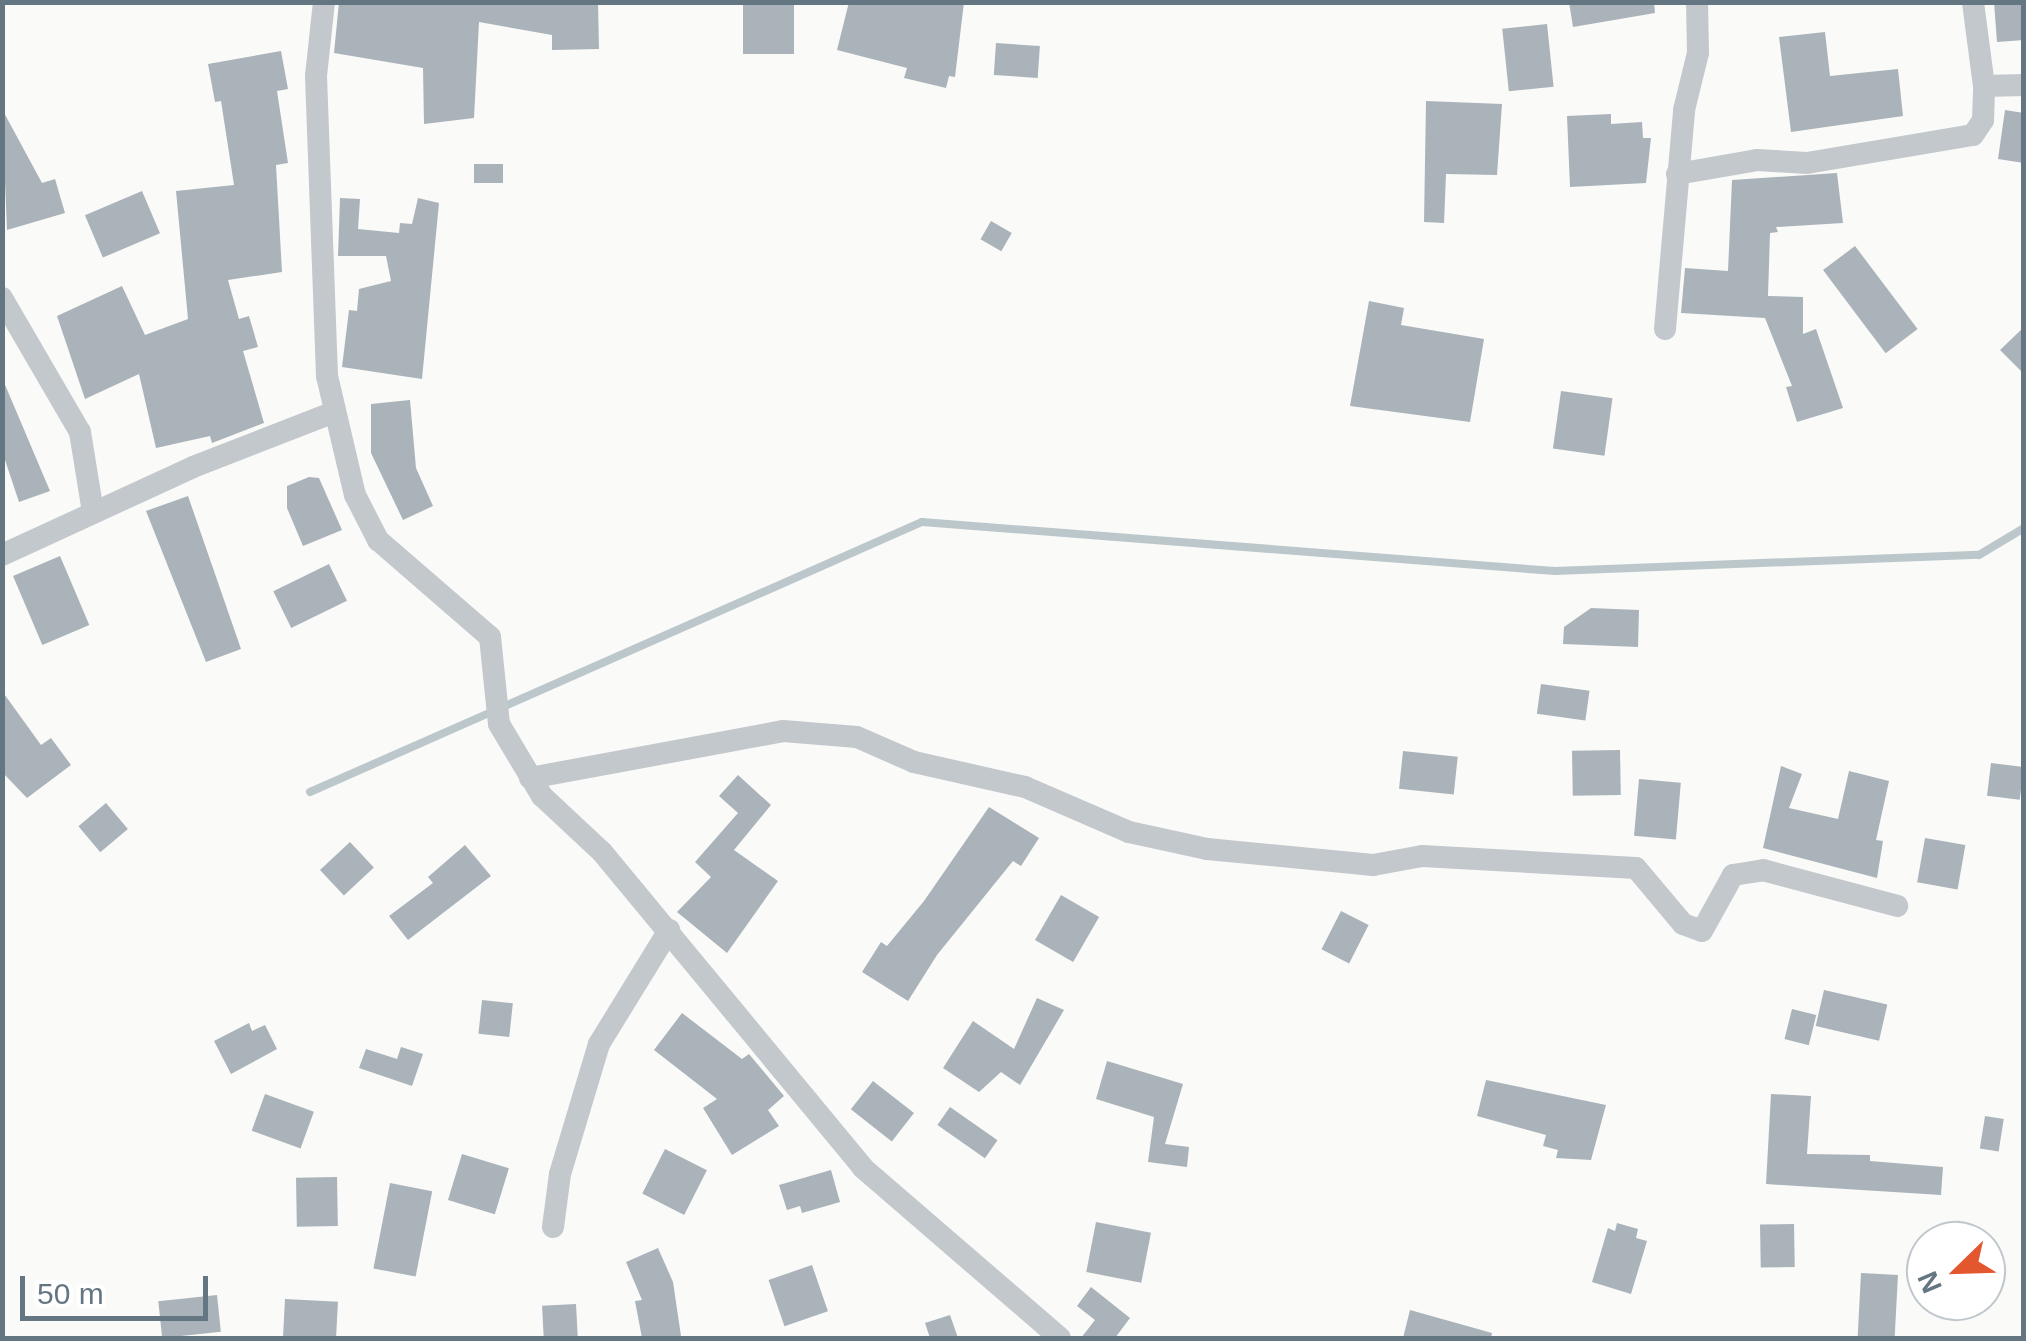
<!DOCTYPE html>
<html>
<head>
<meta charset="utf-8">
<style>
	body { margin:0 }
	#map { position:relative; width:2026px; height:1341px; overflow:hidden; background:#fafaf8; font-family:Helvetica,sans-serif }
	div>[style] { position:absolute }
	.stream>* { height:8px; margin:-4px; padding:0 4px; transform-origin:4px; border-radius:4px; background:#bbc7cb }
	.building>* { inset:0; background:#aab3b9; transform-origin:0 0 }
	.minor>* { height:22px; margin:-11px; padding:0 11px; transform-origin:11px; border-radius:11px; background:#c3c8cc }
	span { translate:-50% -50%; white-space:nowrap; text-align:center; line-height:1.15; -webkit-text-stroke:10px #fff; paint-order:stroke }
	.frame { position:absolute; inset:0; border:5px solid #657683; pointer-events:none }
	.north { position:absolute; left:1906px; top:1221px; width:100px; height:100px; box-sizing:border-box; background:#fff; border:2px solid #c1c8cd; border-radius:50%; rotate:247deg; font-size:28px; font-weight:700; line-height:40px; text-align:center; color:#657683 }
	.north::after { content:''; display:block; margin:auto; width:35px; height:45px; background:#e4572e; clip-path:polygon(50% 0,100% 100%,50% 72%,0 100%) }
	.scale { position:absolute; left:20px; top:1276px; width:188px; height:45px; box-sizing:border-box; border:5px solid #657683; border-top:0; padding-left:12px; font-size:30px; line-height:35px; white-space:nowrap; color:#657683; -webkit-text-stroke:8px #fff; paint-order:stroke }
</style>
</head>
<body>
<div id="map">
	<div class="stream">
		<div style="left:310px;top:792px;width:669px;rotate:-23.81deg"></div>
		<div style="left:922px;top:522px;width:635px;rotate:4.43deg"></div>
		<div style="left:1555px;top:571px;width:424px;rotate:-2.2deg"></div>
		<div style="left:1979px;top:555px;width:52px;rotate:-31deg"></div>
	</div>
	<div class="building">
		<div style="clip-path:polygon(339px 2px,598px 2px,599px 49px,552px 50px,552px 35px,479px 22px,474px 118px,424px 124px,423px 68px,334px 53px)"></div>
		<div style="left:743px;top:2px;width:51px;height:52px"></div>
		<div style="clip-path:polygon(849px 2px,964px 2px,955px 77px,949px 76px,946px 88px,904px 78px,907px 68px,837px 50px)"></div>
		<div style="clip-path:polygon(1569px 2px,1654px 2px,1655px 13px,1573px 27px)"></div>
		<div style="clip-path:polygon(1994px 2px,2024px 2px,2024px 40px,1997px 42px)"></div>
		<div style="left:1547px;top:24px;width:63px;height:45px;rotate:84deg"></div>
		<div style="clip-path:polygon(1825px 32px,1830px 76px,1898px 69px,1903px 116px,1791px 132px,1779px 37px)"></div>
		<div style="left:996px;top:43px;width:44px;height:32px;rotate:4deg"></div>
		<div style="clip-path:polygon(281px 51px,288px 89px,277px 91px,288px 163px,276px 165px,282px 272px,228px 280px,239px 319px,249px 316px,258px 347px,243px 351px,264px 423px,212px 443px,210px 436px,156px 448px,139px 374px,85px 399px,57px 316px,122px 286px,145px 335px,188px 319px,176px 191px,234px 185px,221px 101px,215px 102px,208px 64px)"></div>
		<div style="clip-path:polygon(1426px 101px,1502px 104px,1497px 175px,1446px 174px,1444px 223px,1424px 222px)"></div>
		<div style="clip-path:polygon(2px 109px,42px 183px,55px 179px,65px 213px,7px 230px)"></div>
		<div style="clip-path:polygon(2005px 110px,2024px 113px,2024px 163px,1998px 159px)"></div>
		<div style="clip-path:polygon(1611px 114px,1611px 124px,1642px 122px,1643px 138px,1651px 138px,1646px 183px,1570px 187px,1567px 116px)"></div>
		<div style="left:474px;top:164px;width:29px;height:19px"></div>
		<div style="clip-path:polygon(1837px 173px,1843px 223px,1776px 227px,1778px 232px,1770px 233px,1768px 296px,1803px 297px,1803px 334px,1816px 329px,1843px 408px,1797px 422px,1786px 387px,1792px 386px,1765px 318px,1681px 313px,1685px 268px,1728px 271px,1732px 180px)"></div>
		<div style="left:142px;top:191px;width:46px;height:62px;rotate:67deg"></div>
		<div style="clip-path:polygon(340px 198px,360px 199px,358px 229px,399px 233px,400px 223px,412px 224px,418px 198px,439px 203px,422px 379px,342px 367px,349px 310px,357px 311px,359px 289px,391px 281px,386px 256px,338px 256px)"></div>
		<div style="left:991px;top:221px;width:24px;height:21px;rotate:30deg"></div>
		<div style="left:1855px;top:246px;width:104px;height:40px;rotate:53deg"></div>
		<div style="clip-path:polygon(1369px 301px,1404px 308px,1401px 325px,1484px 339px,1470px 422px,1350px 406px)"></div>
		<div style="clip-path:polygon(2024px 327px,2024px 374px,2000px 350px)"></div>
		<div style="clip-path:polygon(3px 380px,50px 491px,19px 502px,2px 451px)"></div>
		<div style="left:1561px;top:391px;width:52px;height:58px;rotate:8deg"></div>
		<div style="clip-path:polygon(410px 400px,416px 468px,433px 506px,403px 520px,371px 453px,371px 404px)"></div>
		<div style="clip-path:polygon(309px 477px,319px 478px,342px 530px,303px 546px,287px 508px,287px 486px)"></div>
		<div style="clip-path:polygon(188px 496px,241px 649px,206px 662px,146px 511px)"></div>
		<div style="left:60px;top:556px;width:75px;height:51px;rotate:67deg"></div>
		<div style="left:329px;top:564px;width:41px;height:62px;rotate:64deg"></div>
		<div style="clip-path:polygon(1591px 608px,1639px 610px,1638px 647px,1563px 644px,1564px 627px)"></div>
		<div style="left:1541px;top:684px;width:49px;height:30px;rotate:8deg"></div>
		<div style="clip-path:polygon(2px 691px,41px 745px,51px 738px,71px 765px,27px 798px,2px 772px)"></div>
		<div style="left:1620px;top:750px;width:45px;height:48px;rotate:89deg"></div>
		<div style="left:1403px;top:751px;width:55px;height:38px;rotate:6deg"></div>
		<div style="left:1991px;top:763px;width:33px;height:33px;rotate:7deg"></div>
		<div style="clip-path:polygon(1781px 766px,1802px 774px,1789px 808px,1838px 819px,1849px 771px,1889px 781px,1876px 840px,1883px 841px,1877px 878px,1763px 848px)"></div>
		<div style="clip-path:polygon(738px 775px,771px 805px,734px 850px,778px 881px,727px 953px,677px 912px,711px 877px,695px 862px,738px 813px,719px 796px)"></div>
		<div style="left:1639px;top:779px;width:42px;height:57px;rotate:5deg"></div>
		<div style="left:106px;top:803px;width:34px;height:36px;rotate:50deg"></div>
		<div style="clip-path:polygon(989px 807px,1039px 838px,1021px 866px,1013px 861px,937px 955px,908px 1001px,862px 972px,881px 942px,887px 946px,924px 901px)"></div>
		<div style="left:1925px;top:838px;width:41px;height:45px;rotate:10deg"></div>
		<div style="left:350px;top:842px;width:35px;height:41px;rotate:47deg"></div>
		<div style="clip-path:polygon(465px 845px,491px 876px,408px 940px,389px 916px,433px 883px,428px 877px)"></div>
		<div style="left:1061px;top:895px;width:44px;height:52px;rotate:30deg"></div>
		<div style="left:1341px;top:911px;width:31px;height:43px;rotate:27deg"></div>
		<div style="left:1824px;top:990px;width:65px;height:37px;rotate:13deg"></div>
		<div style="clip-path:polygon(1037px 998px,1064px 1010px,1020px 1085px,1001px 1072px,979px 1092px,943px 1068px,973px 1021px,1014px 1049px)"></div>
		<div style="left:482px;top:1000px;width:31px;height:34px;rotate:6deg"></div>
		<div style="left:1792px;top:1009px;width:25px;height:31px;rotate:14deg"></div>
		<div style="clip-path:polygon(682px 1013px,742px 1059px,749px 1054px,784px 1096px,768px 1110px,779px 1126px,732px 1155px,703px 1108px,717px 1099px,654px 1050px)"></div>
		<div style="clip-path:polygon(249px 1023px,252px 1031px,265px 1025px,277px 1049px,231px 1074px,214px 1041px)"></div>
		<div style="clip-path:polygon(401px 1047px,423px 1054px,412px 1086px,359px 1068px,366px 1049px,397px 1059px)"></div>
		<div style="clip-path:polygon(1107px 1061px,1183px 1084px,1165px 1144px,1189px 1147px,1187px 1167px,1148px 1162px,1154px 1117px,1096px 1099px)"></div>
		<div style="clip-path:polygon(1486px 1080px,1606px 1105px,1591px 1160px,1556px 1158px,1558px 1150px,1543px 1146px,1546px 1135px,1477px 1116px)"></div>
		<div style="left:873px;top:1081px;width:52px;height:36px;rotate:38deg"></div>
		<div style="left:265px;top:1094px;width:52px;height:39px;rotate:20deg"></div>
		<div style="clip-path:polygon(1771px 1094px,1811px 1096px,1807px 1154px,1870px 1155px,1870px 1161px,1943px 1167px,1941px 1195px,1766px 1184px)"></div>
		<div style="left:950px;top:1107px;width:58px;height:22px;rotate:35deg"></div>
		<div style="left:1985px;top:1116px;width:19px;height:33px;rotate:9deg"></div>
		<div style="left:665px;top:1149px;width:47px;height:50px;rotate:27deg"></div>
		<div style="left:462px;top:1154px;width:49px;height:48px;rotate:17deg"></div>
		<div style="clip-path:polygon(831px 1170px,840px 1202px,802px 1213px,800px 1206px,787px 1210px,779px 1185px)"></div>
		<div style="left:337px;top:1177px;width:49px;height:41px;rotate:89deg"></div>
		<div style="left:390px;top:1183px;width:43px;height:87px;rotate:11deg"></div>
		<div style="left:1096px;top:1222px;width:56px;height:51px;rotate:11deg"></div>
		<div style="clip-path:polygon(1617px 1223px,1638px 1229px,1636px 1238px,1647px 1241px,1631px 1294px,1592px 1282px,1608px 1228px,1615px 1231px)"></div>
		<div style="left:1794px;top:1224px;width:43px;height:34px;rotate:89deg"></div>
		<div style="clip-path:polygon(658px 1248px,673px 1282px,681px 1336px,642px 1338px,635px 1301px,642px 1300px,626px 1262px)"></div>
		<div style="left:812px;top:1265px;width:49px;height:46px;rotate:71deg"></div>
		<div style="left:1861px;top:1273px;width:37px;height:65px;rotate:3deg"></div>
		<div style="clip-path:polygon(1091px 1287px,1130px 1318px,1115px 1338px,1081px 1338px,1095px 1320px,1077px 1306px)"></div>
		<div style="left:217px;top:1295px;width:37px;height:59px;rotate:84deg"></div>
		<div style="left:285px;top:1299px;width:53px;height:39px;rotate:3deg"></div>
		<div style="left:576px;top:1304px;width:34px;height:34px;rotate:87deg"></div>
		<div style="clip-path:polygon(1410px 1310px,1492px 1333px,1491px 1338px,1403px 1338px)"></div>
		<div style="clip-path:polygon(950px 1315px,958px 1338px,930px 1338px,925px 1323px)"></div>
	</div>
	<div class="minor">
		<div style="left:324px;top:2px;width:74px;rotate:96.2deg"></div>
		<div style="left:316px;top:76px;width:300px;rotate:87.9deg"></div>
		<div style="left:327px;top:376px;width:122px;rotate:76.8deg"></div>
		<div style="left:355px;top:495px;width:51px;rotate:62.9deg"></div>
		<div style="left:378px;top:540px;width:148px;rotate:40.9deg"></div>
		<div style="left:490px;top:637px;width:87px;rotate:84.1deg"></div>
		<div style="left:499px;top:724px;width:84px;rotate:59.2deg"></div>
		<div style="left:542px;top:796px;width:82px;rotate:43deg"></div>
		<div style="left:602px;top:852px;width:410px;rotate:50.4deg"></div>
		<div style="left:863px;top:1168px;width:260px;rotate:40.8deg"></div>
		<div style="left:1984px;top:86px;width:40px;rotate:-1.4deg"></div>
		<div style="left:1677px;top:174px;width:81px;rotate:-9.9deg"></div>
		<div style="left:1757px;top:160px;width:50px;rotate:3.4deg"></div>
		<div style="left:1807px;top:163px;width:168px;rotate:-9.6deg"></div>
		<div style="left:1973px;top:135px;width:18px;rotate:-56deg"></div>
		<div style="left:1983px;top:120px;width:34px;rotate:-88deg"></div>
		<div style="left:1984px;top:86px;width:85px;rotate:-97.5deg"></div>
		<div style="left:2px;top:298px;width:155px;rotate:59.8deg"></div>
		<div style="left:80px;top:432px;width:81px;rotate:80.8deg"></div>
		<div style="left:1665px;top:329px;width:220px;rotate:-85deg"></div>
		<div style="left:1684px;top:110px;width:59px;rotate:-76.2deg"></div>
		<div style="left:1698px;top:53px;width:51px;rotate:-91.1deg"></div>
		<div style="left:2px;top:555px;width:210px;rotate:-24.7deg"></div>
		<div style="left:193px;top:467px;width:151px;rotate:-21.3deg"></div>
		<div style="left:530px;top:778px;width:257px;rotate:-10.5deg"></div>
		<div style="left:783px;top:731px;width:74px;rotate:4.6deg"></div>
		<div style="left:857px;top:737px;width:62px;rotate:23.7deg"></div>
		<div style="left:914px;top:762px;width:114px;rotate:12.7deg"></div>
		<div style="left:1025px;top:787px;width:113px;rotate:23.4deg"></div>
		<div style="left:1129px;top:832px;width:80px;rotate:12.3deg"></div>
		<div style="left:1207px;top:849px;width:167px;rotate:5.5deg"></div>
		<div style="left:1373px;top:865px;width:50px;rotate:-10.4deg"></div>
		<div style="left:1422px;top:856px;width:214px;rotate:3.2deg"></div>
		<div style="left:1636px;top:868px;width:73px;rotate:50deg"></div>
		<div style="left:1683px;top:924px;width:20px;rotate:20deg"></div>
		<div style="left:1702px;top:931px;width:64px;rotate:-61deg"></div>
		<div style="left:1733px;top:875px;width:30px;rotate:-9deg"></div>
		<div style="left:1763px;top:870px;width:139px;rotate:15deg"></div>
		<div style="left:553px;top:1227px;width:53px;rotate:-82.5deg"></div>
		<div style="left:560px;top:1174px;width:136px;rotate:-73.3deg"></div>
		<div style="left:599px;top:1044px;width:134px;rotate:-58.4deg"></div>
	</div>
	<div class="frame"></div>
	<div class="north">N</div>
	<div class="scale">50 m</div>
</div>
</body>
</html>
